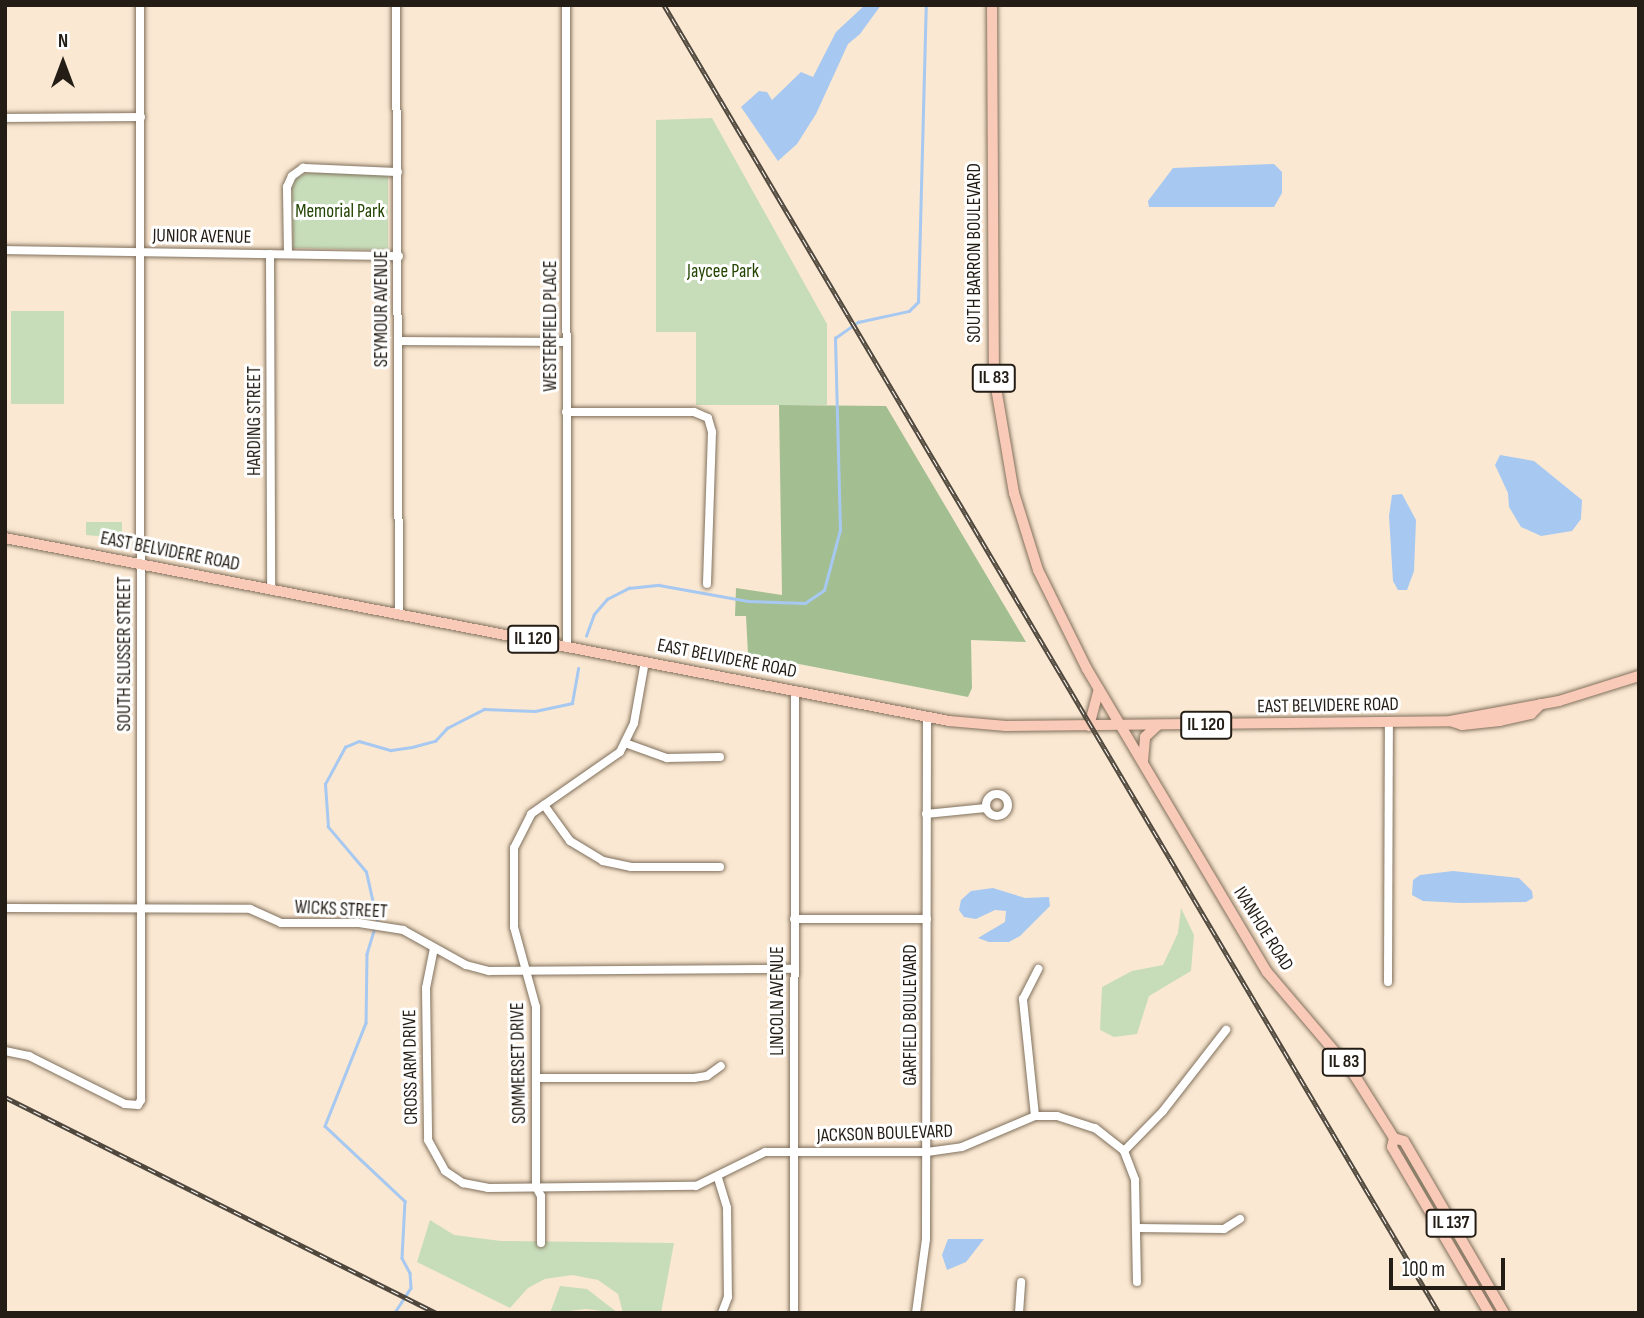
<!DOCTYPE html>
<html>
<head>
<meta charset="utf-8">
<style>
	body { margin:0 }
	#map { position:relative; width:1644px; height:1318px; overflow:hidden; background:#fae8d2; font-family:"Sofia Sans Condensed",sans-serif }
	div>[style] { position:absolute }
	.green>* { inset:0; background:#c7ddba; transform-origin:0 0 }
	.forest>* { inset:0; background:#a3bf92 }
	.water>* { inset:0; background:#a6c8f1 }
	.stream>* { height:2.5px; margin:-1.25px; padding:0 1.25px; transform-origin:1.25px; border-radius:1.25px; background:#a6c8f1 }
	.roads { filter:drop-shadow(0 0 2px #80705c) drop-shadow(0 0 2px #80705c) }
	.minor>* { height:8px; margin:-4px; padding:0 4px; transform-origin:4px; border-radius:4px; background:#fff }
	.minor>.ring { margin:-4px; padding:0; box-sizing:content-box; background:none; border:8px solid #fff; border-radius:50% }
	.major>* { height:10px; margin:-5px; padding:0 5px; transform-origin:5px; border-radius:5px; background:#facab8 }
	.rail>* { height:5px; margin-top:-2.5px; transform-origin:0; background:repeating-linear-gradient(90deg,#fff 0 8px,#50483d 0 16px); box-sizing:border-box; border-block:2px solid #50483d }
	span { translate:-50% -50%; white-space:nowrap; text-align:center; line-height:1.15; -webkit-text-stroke:6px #fff; paint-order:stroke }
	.shield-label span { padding:2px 5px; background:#fff; border:2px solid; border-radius:5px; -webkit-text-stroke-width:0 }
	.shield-label { font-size:18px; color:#231d15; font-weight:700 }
	.park-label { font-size:19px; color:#234401 }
	.street-label { font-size:19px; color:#231d15 }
	.frame { position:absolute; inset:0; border:7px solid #231d15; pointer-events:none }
	.north { position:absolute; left:28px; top:28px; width:70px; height:70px; -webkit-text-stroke:5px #fff; paint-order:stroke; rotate:0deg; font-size:19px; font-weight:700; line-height:28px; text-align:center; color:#231d15 }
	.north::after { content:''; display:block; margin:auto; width:24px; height:32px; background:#231d15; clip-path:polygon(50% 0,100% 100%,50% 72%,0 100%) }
	.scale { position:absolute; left:1389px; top:1258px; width:116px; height:32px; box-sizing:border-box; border:4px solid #231d15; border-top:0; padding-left:9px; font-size:21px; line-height:24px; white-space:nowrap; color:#231d15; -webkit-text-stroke:5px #fff; paint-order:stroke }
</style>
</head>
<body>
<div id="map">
	<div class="green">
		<div style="clip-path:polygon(712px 118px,827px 324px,827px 405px,696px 405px,696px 332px,656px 332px,656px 120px)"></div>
		<div style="clip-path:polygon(308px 173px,388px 173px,388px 250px,293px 248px,292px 187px,297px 177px)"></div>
		<div style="left:64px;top:311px;width:93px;height:53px;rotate:90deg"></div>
		<div style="clip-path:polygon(86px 522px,122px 522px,122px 538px,86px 535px)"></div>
		<div style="clip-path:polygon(1181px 908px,1194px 935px,1191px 971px,1149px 996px,1137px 1034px,1114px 1037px,1100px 1030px,1102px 987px,1132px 971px,1163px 965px,1178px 933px)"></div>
		<div style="clip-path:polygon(1403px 1149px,1499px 1313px,1410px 1168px)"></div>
		<div style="clip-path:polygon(430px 1220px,454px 1235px,501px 1241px,674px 1243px,661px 1313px,623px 1313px,618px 1294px,598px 1280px,572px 1275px,545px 1279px,528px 1288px,510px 1308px,417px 1262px)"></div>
		<div style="clip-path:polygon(560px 1286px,587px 1289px,618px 1313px,586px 1309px,550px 1313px)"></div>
	</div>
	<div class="forest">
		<div style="clip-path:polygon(779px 405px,886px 406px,1026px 642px,971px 640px,972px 688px,968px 697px,748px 654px,746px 616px,735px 616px,736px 588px,782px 595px)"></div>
	</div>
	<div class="water">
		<div style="clip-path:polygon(865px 5px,881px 5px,860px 34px,848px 44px,816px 114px,797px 144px,778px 161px,741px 107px,759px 91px,767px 92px,772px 100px,801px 72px,813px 77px,836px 32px)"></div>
		<div style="clip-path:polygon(1274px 164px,1282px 172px,1282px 193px,1274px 207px,1149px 207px,1148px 201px,1173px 168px)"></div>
		<div style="clip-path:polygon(1500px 455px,1534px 461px,1582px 500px,1581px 519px,1572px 531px,1541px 536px,1521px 527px,1509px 507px,1508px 493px,1495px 465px)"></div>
		<div style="clip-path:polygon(1402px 494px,1416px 520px,1414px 571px,1407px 590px,1398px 590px,1393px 581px,1389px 516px,1392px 495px)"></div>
		<div style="clip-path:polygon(1453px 871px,1519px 878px,1532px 891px,1533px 898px,1526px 902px,1461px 903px,1423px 901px,1412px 895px,1413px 880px,1420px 875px)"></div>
		<div style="clip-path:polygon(993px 888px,1025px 898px,1049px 897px,1050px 906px,1020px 936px,1009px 942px,989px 942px,978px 938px,1005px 922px,1006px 911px,995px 910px,976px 919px,964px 917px,959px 910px,961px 900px,971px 891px)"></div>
		<div style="clip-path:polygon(948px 1239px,984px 1239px,966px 1262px,947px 1270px,942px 1255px)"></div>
	</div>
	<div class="stream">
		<div style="left:586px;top:636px;width:23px;rotate:-70deg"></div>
		<div style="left:594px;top:614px;width:20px;rotate:-49deg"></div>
		<div style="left:607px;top:599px;width:25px;rotate:-27deg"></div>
		<div style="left:629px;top:588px;width:30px;rotate:-6deg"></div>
		<div style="left:659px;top:585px;width:90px;rotate:10.2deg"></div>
		<div style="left:748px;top:601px;width:57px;rotate:2deg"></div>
		<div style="left:805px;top:603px;width:23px;rotate:-34deg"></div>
		<div style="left:824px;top:590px;width:62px;rotate:-75.1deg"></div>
		<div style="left:840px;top:530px;width:192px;rotate:-91.5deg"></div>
		<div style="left:835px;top:338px;width:28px;rotate:-35deg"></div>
		<div style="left:858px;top:322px;width:52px;rotate:-12.2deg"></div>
		<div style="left:909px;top:311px;width:13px;rotate:-45deg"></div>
		<div style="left:918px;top:302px;width:297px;rotate:-88.5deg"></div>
		<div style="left:377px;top:921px;width:50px;rotate:-102.7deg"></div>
		<div style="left:366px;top:872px;width:59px;rotate:-130.2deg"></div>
		<div style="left:328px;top:827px;width:43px;rotate:-94deg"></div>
		<div style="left:325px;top:784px;width:42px;rotate:-61.6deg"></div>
		<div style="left:345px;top:747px;width:15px;rotate:-23deg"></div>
		<div style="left:359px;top:741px;width:33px;rotate:16deg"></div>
		<div style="left:391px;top:750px;width:21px;rotate:-8deg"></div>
		<div style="left:412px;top:747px;width:24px;rotate:-15deg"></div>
		<div style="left:435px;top:741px;width:18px;rotate:-47deg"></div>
		<div style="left:447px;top:728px;width:42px;rotate:-27.2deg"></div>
		<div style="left:484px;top:709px;width:51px;rotate:2.2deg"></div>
		<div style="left:535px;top:711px;width:38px;rotate:-12deg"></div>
		<div style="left:572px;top:703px;width:35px;rotate:-80deg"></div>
		<div style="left:374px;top:931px;width:24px;rotate:107deg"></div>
		<div style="left:367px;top:954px;width:69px;rotate:90.8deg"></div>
		<div style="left:366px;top:1023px;width:111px;rotate:111.7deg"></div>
		<div style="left:325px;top:1126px;width:110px;rotate:43.2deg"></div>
		<div style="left:405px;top:1201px;width:57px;rotate:93deg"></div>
		<div style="left:402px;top:1258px;width:17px;rotate:62deg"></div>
		<div style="left:410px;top:1273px;width:15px;rotate:86deg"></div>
		<div style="left:411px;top:1288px;width:30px;rotate:123deg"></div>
	</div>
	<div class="roads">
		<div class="minor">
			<div style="left:396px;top:5px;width:608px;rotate:89.72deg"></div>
			<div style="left:566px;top:5px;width:641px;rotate:89.91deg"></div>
			<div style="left:5px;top:118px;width:136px;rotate:-0.4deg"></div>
			<div style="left:5px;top:250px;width:394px;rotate:0.9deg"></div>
			<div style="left:270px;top:254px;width:335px;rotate:89.8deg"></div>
			<div style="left:288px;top:254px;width:67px;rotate:-90.9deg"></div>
			<div style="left:287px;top:187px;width:12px;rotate:-66deg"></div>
			<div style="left:292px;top:176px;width:14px;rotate:-36deg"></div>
			<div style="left:303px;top:168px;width:95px;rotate:2.4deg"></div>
			<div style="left:398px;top:341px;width:168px;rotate:0.3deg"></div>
			<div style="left:566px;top:412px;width:128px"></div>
			<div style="left:694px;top:412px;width:15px;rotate:23deg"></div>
			<div style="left:708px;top:418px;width:15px;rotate:74deg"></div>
			<div style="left:712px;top:432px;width:152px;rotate:91.9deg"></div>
			<div style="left:625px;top:743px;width:45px;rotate:19.7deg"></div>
			<div style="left:667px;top:758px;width:53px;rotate:-1.1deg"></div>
			<div class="ring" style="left:986px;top:794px;width:14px;height:14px"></div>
			<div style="left:544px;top:805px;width:44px;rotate:54.2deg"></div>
			<div style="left:570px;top:841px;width:39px;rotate:31deg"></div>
			<div style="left:603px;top:861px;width:29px;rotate:12deg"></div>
			<div style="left:631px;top:867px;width:89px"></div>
			<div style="left:926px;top:814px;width:60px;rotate:-5.7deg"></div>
			<div style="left:5px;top:908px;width:245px;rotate:0.2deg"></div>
			<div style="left:250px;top:909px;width:34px;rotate:24deg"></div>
			<div style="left:281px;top:923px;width:78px"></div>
			<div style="left:359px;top:923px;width:45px;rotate:9deg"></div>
			<div style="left:403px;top:930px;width:72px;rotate:29.1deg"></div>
			<div style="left:466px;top:965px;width:24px;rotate:15deg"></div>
			<div style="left:489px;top:971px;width:304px;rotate:-0.4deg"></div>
			<div style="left:794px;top:919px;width:133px"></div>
			<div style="left:434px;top:948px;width:41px;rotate:101.3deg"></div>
			<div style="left:426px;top:988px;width:152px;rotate:89.2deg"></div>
			<div style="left:428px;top:1140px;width:35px;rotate:61deg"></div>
			<div style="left:445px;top:1171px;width:22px;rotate:34deg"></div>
			<div style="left:463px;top:1183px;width:25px;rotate:11deg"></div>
			<div style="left:488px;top:1188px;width:208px;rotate:-0.6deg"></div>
			<div style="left:696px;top:1186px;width:77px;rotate:-26.2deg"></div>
			<div style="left:765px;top:1152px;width:162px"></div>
			<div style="left:927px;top:1152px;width:35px;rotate:-8deg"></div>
			<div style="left:962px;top:1147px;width:79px;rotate:-23deg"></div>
			<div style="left:1035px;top:1116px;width:22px"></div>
			<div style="left:1057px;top:1116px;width:40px;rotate:18deg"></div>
			<div style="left:1095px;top:1128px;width:37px;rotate:38deg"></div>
			<div style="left:1124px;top:1151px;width:31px;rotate:69deg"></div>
			<div style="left:1135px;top:1180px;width:102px;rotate:88.9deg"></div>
			<div style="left:1388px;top:982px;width:259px;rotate:-89.8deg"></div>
			<div style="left:5px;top:1051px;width:25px;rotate:12deg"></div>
			<div style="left:29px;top:1056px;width:107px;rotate:26.6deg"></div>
			<div style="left:125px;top:1104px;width:13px;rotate:4deg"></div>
			<div style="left:138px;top:1105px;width:6px;rotate:-59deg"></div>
			<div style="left:141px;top:1100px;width:1095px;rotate:-90.05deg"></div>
			<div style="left:536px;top:1078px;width:158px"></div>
			<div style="left:694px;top:1078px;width:13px;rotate:-9deg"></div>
			<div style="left:707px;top:1076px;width:17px;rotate:-36deg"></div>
			<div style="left:1035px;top:1116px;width:118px;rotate:-95.9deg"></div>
			<div style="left:1023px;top:999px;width:34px;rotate:-63deg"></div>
			<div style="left:1124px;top:1151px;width:56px;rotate:-45.7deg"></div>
			<div style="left:1163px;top:1111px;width:103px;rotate:-52.1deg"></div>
			<div style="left:718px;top:1178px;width:31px;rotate:73deg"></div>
			<div style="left:727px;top:1208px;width:89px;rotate:89.4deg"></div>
			<div style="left:728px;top:1297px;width:17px;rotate:111deg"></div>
			<div style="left:1137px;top:1228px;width:87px;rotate:0.7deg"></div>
			<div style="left:1224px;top:1229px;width:19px;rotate:-32deg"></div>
			<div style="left:541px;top:1243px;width:47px;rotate:-90deg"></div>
			<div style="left:541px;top:1196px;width:10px;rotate:-119deg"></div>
			<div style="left:536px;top:1187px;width:180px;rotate:-90deg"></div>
			<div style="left:536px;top:1007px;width:83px;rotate:-105.4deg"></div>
			<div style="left:514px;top:927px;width:79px;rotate:-90deg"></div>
			<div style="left:514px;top:848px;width:38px;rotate:-63deg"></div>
			<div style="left:531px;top:814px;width:108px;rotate:-34.9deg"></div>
			<div style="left:620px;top:752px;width:32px;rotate:-64deg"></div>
			<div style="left:634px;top:723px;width:63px;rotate:-79.9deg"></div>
			<div style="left:794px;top:1313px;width:623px;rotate:-89.91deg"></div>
			<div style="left:916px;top:1313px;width:75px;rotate:-82.3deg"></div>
			<div style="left:926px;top:1239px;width:523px;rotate:-89.89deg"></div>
			<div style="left:1019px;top:1313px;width:31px;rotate:-86deg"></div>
		</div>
		<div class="major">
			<div style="left:992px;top:5px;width:371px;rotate:89.7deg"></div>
			<div style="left:994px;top:376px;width:119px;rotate:80.3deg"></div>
			<div style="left:1014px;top:493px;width:81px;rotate:72.7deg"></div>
			<div style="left:1038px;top:570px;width:110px;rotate:63.7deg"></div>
			<div style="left:1087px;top:669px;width:352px;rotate:59.3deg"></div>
			<div style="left:1267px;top:972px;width:133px;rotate:49.6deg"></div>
			<div style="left:1353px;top:1073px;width:77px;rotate:57.8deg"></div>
			<div style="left:5px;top:538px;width:962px;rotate:10.97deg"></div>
			<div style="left:949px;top:721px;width:57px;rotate:5deg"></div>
			<div style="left:1006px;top:726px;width:444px;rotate:-0.6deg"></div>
			<div style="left:1450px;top:721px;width:111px;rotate:-10.4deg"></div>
			<div style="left:1559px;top:701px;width:84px;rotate:-17.4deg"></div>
			<div style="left:1450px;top:721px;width:13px;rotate:18deg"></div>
			<div style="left:1462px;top:725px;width:38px;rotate:-6deg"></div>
			<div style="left:1500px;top:721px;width:32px;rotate:-13deg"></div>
			<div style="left:1531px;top:714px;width:14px;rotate:-45deg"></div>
			<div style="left:1089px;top:726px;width:38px;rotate:-75deg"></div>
			<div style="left:1143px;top:761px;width:24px;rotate:-85deg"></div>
			<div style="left:1145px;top:737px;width:18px;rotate:-43deg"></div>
			<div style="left:1394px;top:1138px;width:10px;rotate:17deg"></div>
			<div style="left:1404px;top:1141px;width:199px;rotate:59.8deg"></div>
			<div style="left:1394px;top:1138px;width:9px;rotate:103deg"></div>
			<div style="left:1392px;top:1147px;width:192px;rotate:59.7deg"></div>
		</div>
	</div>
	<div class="rail">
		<div style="left:664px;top:5px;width:1520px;rotate:59.35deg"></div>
		<div style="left:5px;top:1097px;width:483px;rotate:26.6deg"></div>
	</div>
	<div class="shield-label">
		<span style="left:994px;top:378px">IL 83</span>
		<span style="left:533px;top:639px">IL 120</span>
		<span style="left:1206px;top:725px">IL 120</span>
		<span style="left:1344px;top:1062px">IL 83</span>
		<span style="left:1451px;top:1223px">IL 137</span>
	</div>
	<div class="park-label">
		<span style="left:340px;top:212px">Memorial Park</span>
		<span style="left:723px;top:272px">Jaycee Park</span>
	</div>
	<div class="street-label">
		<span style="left:202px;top:237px;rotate:1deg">JUNIOR AVENUE</span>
		<span style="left:975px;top:253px;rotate:-90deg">SOUTH BARRON BOULEVARD</span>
		<span style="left:382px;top:309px;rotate:-90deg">SEYMOUR AVENUE</span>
		<span style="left:551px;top:326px;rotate:-90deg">WESTERFIELD PLACE</span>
		<span style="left:255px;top:421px;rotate:-90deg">HARDING STREET</span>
		<span style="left:170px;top:552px;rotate:11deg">EAST BELVIDERE ROAD</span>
		<span style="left:125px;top:654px;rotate:-90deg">SOUTH SLUSSER STREET</span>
		<span style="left:727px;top:659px;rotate:11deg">EAST BELVIDERE ROAD</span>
		<span style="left:1328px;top:706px;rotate:-1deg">EAST BELVIDERE ROAD</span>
		<span style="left:341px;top:910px;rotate:3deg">WICKS STREET</span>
		<span style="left:1263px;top:929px;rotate:58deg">IVANHOE ROAD</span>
		<span style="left:778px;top:1001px;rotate:-90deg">LINCOLN AVENUE</span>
		<span style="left:911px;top:1015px;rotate:-90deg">GARFIELD BOULEVARD</span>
		<span style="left:519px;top:1063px;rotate:-91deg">SOMMERSET DRIVE</span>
		<span style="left:411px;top:1067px;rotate:-91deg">CROSS ARM DRIVE</span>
		<span style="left:885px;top:1134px;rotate:-2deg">JACKSON BOULEVARD</span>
	</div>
	<div class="frame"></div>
	<div class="north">N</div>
	<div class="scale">100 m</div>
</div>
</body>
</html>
